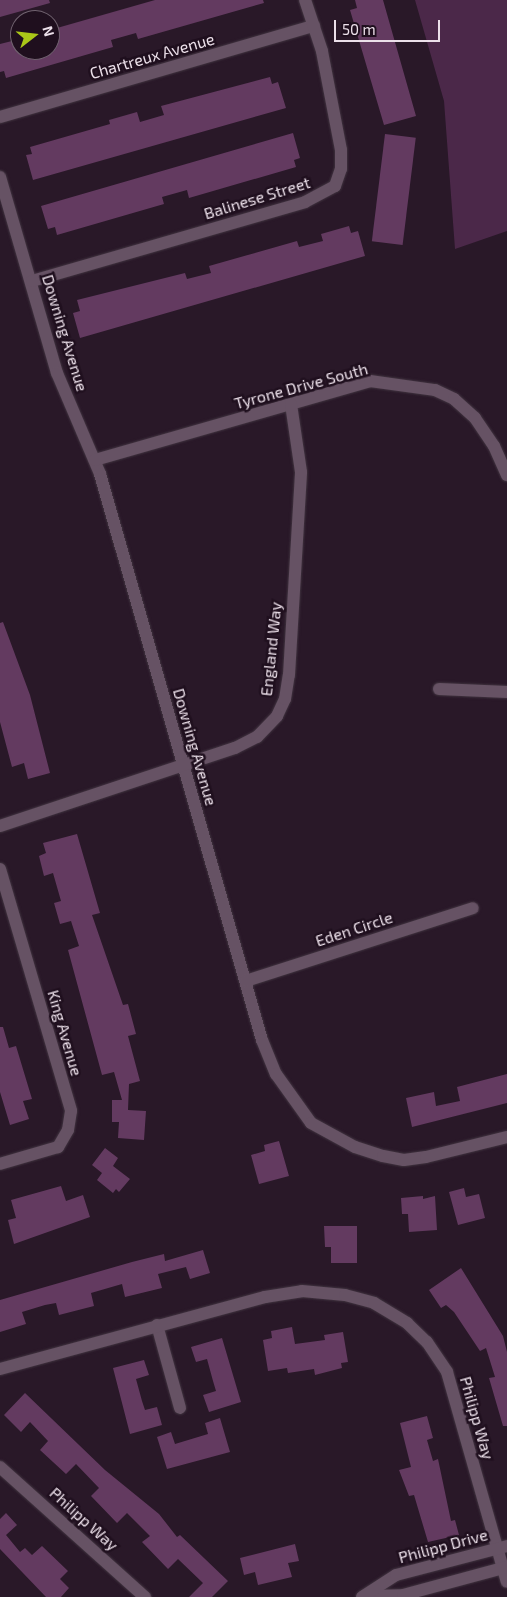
<!DOCTYPE html>
<html>
<head>
<meta charset="utf-8">
<style>
	body { margin:0 }
	#map { position:relative; width:507px; height:1597px; overflow:hidden; background:#291828; font-family:"Exo 2",sans-serif }
	div>[style] { position:absolute }
	.green>* { inset:0; background:#4b2849 }
	.building>* { inset:0; background:#633a60; transform-origin:0 0 }
	.roads { filter:drop-shadow(0 0 1px #413440) drop-shadow(0 0 1px #413440) }
	.street>* { height:12px; margin:-6px; padding:0 6px; transform-origin:6px; border-radius:6px; background:#665264 }
	span { translate:-50% -50%; white-space:nowrap; text-align:center; line-height:1.15; -webkit-text-stroke:5px #1f0f1e; paint-order:stroke }
	.street-label { font-size:16px; color:#ece0ea }
	.north { position:absolute; left:10px; top:10px; width:50px; height:50px; box-sizing:border-box; background:#1f0f1e; border:1px solid #716370; border-radius:50%; rotate:74deg; font-size:14px; font-weight:700; line-height:20px; text-align:center; color:#ece0ea }
	.north::after { content:''; display:block; margin:auto; width:18px; height:22px; background:#aac718; clip-path:polygon(50% 0,100% 100%,50% 72%,0 100%) }
	.scale { position:absolute; left:334px; top:20px; width:106px; height:22px; box-sizing:border-box; border:2px solid #ece0ea; border-top:0; padding-left:6px; font-size:15px; line-height:18px; white-space:nowrap; color:#ece0ea; -webkit-text-stroke:4px #1f0f1e; paint-order:stroke }
</style>
</head>
<body>
<div id="map">
	<div class="green">
		<div style="clip-path:polygon(415px 0,507px 0,507px 231px,455px 249px,444px 101px)"></div>
	</div>
	<div class="building">
		<div style="clip-path:polygon(0 0,49px 0,50px 3px,0 17px)"></div>
		<div style="clip-path:polygon(155px 0,263px 0,264px 3px,138px 39px,136px 33px,111px 40px,113px 47px,6px 78px,4px 71px,0 72px,0 44px,20px 39px,20px 50px,50px 50px,50px 30px)"></div>
		<div style="clip-path:polygon(355px 0,383px 0,416px 116px,384px 125px,350px 10px,357px 8px)"></div>
		<div style="clip-path:polygon(270px 77px,272px 84px,278px 82px,286px 108px,33px 180px,26px 155px,32px 154px,30px 147px,110px 124px,109px 120px,137px 112px,140px 122px,164px 115px,161px 106px)"></div>
		<div style="clip-path:polygon(293px 133px,300px 158px,294px 160px,296px 167px,189px 198px,187px 190px,162px 197px,164px 204px,57px 235px,55px 227px,48px 229px,41px 206px)"></div>
		<div style="left:385px;top:134px;width:31px;height:108px;rotate:7deg"></div>
		<div style="clip-path:polygon(349px 226px,351px 233px,358px 231px,365px 256px,80px 338px,73px 313px,80px 311px,77px 300px,185px 273px,187px 279px,211px 273px,209px 266px,297px 241px,299px 247px,323px 241px,321px 234px)"></div>
		<div style="clip-path:polygon(3px 622px,30px 695px,50px 773px,28px 779px,24px 763px,12px 767px,0 722px,0 623px)"></div>
		<div style="clip-path:polygon(77px 834px,100px 913px,92px 915px,123px 1005px,128px 1004px,136px 1034px,128px 1036px,140px 1081px,129px 1084px,128px 1110px,146px 1111px,144px 1140px,118px 1138px,119px 1122px,112px 1122px,112px 1100px,122px 1100px,114px 1072px,102px 1075px,68px 950px,79px 946px,71px 921px,60px 924px,54px 903px,61px 901px,53px 873px,44px 876px,39px 856px,46px 853px,43px 843px)"></div>
		<div style="clip-path:polygon(0 1027px,3px 1027px,9px 1048px,16px 1046px,32px 1099px,23px 1101px,29px 1119px,10px 1125px,0 1092px)"></div>
		<div style="clip-path:polygon(507px 1074px,507px 1103px,412px 1127px,406px 1098px,434px 1092px,436px 1106px,460px 1101px,457px 1087px)"></div>
		<div style="clip-path:polygon(279px 1141px,289px 1176px,259px 1184px,251px 1155px,265px 1151px,264px 1145px)"></div>
		<div style="clip-path:polygon(105px 1148px,118px 1158px,113px 1166px,130px 1179px,119px 1192px,116px 1189px,113px 1193px,97px 1180px,102px 1173px,92px 1165px)"></div>
		<div style="clip-path:polygon(61px 1186px,66px 1201px,83px 1195px,90px 1217px,14px 1244px,8px 1220px,16px 1218px,11px 1200px)"></div>
		<div style="clip-path:polygon(464px 1188px,466px 1197px,479px 1194px,485px 1218px,458px 1225px,449px 1192px)"></div>
		<div style="clip-path:polygon(423px 1196px,423px 1199px,435px 1196px,437px 1230px,409px 1232px,408px 1214px,402px 1214px,401px 1198px)"></div>
		<div style="clip-path:polygon(324px 1226px,357px 1226px,357px 1263px,331px 1263px,331px 1247px,325px 1247px)"></div>
		<div style="clip-path:polygon(203px 1250px,210px 1273px,190px 1279px,186px 1267px,158px 1274px,162px 1288px,125px 1297px,122px 1284px,91px 1293px,94px 1306px,59px 1315px,56px 1303px,45px 1305px,22px 1312px,26px 1324px,0 1332px,0 1300px,132px 1262px,164px 1254px,165px 1261px)"></div>
		<div style="clip-path:polygon(461px 1268px,503px 1336px,507px 1352px,507px 1426px,503px 1426px,489px 1378px,495px 1377px,486px 1348px,480px 1351px,454px 1312px,446px 1305px,441px 1308px,429px 1290px)"></div>
		<div style="clip-path:polygon(292px 1327px,295px 1344px,325px 1340px,324px 1335px,343px 1332px,348px 1362px,341px 1363px,342px 1368px,315px 1375px,314px 1369px,288px 1373px,287px 1368px,268px 1371px,263px 1340px,272px 1338px,271px 1331px)"></div>
		<div style="clip-path:polygon(222px 1338px,241px 1402px,209px 1412px,203px 1395px,216px 1391px,213px 1381px,207px 1359px,196px 1362px,191px 1347px)"></div>
		<div style="clip-path:polygon(144px 1360px,149px 1375px,136px 1379px,142px 1401px,145px 1410px,157px 1407px,162px 1425px,130px 1434px,113px 1368px)"></div>
		<div style="clip-path:polygon(25px 1393px,105px 1470px,159px 1514px,177px 1537px,180px 1535px,228px 1581px,212px 1597px,189px 1597px,203px 1583px,178px 1559px,168px 1569px,142px 1542px,150px 1536px,127px 1513px,117px 1523px,91px 1496px,99px 1488px,76px 1464px,66px 1474px,40px 1450px,48px 1441px,30px 1422px,21px 1432px,4px 1415px)"></div>
		<div style="clip-path:polygon(427px 1416px,433px 1438px,427px 1440px,433px 1461px,438px 1459px,451px 1521px,455px 1520px,459px 1535px,428px 1542px,414px 1495px,409px 1496px,399px 1470px,411px 1467px,400px 1423px)"></div>
		<div style="clip-path:polygon(220px 1418px,230px 1452px,167px 1469px,157px 1437px,171px 1432px,175px 1444px,208px 1434px,205px 1423px)"></div>
		<div style="clip-path:polygon(6px 1513px,17px 1525px,6px 1535px,20px 1552px,25px 1548px,32px 1555px,42px 1546px,68px 1571px,60px 1579px,69px 1588px,61px 1597px,46px 1597px,0 1549px,0 1519px)"></div>
		<div style="clip-path:polygon(295px 1544px,299px 1561px,288px 1563px,292px 1577px,258px 1585px,255px 1572px,244px 1575px,240px 1558px)"></div>
	</div>
	<div class="roads">
		<div class="street">
			<div style="left:0;top:117px;width:327px;rotate:-16.2deg"></div>
			<div style="left:0;top:177px;width:204px;rotate:73.8deg"></div>
			<div style="left:57px;top:373px;width:110px;rotate:66.9deg"></div>
			<div style="left:100px;top:474px;width:589px;rotate:74.03deg"></div>
			<div style="left:262px;top:1040px;width:37px;rotate:68deg"></div>
			<div style="left:276px;top:1074px;width:60px;rotate:54.5deg"></div>
			<div style="left:311px;top:1123px;width:50px;rotate:28.6deg"></div>
			<div style="left:355px;top:1147px;width:29px;rotate:18deg"></div>
			<div style="left:383px;top:1156px;width:21px;rotate:11deg"></div>
			<div style="left:404px;top:1160px;width:22px;rotate:-8deg"></div>
			<div style="left:426px;top:1157px;width:83px;rotate:-13.9deg"></div>
			<div style="left:32px;top:281px;width:284px;rotate:-16.1deg"></div>
			<div style="left:305px;top:202px;width:34px;rotate:-28deg"></div>
			<div style="left:335px;top:186px;width:18px;rotate:-71deg"></div>
			<div style="left:341px;top:169px;width:19px;rotate:-90deg"></div>
			<div style="left:341px;top:150px;width:101px;rotate:-100.9deg"></div>
			<div style="left:322px;top:51px;width:54px;rotate:-108.4deg"></div>
			<div style="left:95px;top:460px;width:286px;rotate:-16deg"></div>
			<div style="left:370px;top:381px;width:66px;rotate:7.9deg"></div>
			<div style="left:435px;top:390px;width:21px;rotate:25deg"></div>
			<div style="left:454px;top:399px;width:28px;rotate:42deg"></div>
			<div style="left:475px;top:418px;width:34px;rotate:56deg"></div>
			<div style="left:494px;top:446px;width:32px;rotate:66deg"></div>
			<div style="left:439px;top:689px;width:68px;rotate:2.5deg"></div>
			<div style="left:0;top:826px;width:248px;rotate:-18.4deg"></div>
			<div style="left:235px;top:748px;width:25px;rotate:-27deg"></div>
			<div style="left:257px;top:737px;width:29px;rotate:-46deg"></div>
			<div style="left:277px;top:716px;width:19px;rotate:-65deg"></div>
			<div style="left:285px;top:699px;width:24px;rotate:-81deg"></div>
			<div style="left:289px;top:675px;width:203px;rotate:-86.6deg"></div>
			<div style="left:301px;top:472px;width:69px;rotate:-98.4deg"></div>
			<div style="left:0;top:869px;width:252px;rotate:73.6deg"></div>
			<div style="left:71px;top:1111px;width:19px;rotate:99deg"></div>
			<div style="left:68px;top:1130px;width:20px;rotate:120deg"></div>
			<div style="left:58px;top:1147px;width:60px;rotate:163.7deg"></div>
			<div style="left:246px;top:981px;width:238px;rotate:-17.8deg"></div>
			<div style="left:157px;top:1325px;width:86px;rotate:74.5deg"></div>
			<div style="left:0;top:1369px;width:275px;rotate:-15.2deg"></div>
			<div style="left:265px;top:1297px;width:37px;rotate:-9deg"></div>
			<div style="left:302px;top:1291px;width:43px;rotate:5.3deg"></div>
			<div style="left:345px;top:1295px;width:30px;rotate:15deg"></div>
			<div style="left:374px;top:1303px;width:39px;rotate:31deg"></div>
			<div style="left:407px;top:1323px;width:28px;rotate:44deg"></div>
			<div style="left:427px;top:1342px;width:36px;rotate:56deg"></div>
			<div style="left:447px;top:1372px;width:218px;rotate:74.1deg"></div>
			<div style="left:0;top:1467px;width:195px;rotate:41.9deg"></div>
			<div style="left:364px;top:1596px;width:39px;rotate:-1deg"></div>
			<div style="left:403px;top:1595px;width:108px;rotate:-15.1deg"></div>
			<div style="left:362px;top:1597px;width:40px;rotate:-32.9deg"></div>
			<div style="left:396px;top:1575px;width:115px;rotate:-14.6deg"></div>
		</div>
	</div>
	<div class="street-label">
		<span style="left:152px;top:56px;rotate:-16deg">Chartreux Avenue</span>
		<span style="left:257px;top:198px;rotate:-17deg">Balinese Street</span>
		<span style="left:65px;top:333px;rotate:73deg">Downing Avenue</span>
		<span style="left:301px;top:386px;rotate:-15deg">Tyrone Drive South</span>
		<span style="left:271px;top:649px;rotate:-84deg">England Way</span>
		<span style="left:195px;top:747px;rotate:74deg">Downing Avenue</span>
		<span style="left:354px;top:929px;rotate:-18deg">Eden Circle</span>
		<span style="left:65px;top:1033px;rotate:74deg">King Avenue</span>
		<span style="left:477px;top:1418px;rotate:74deg">Philipp Way</span>
		<span style="left:84px;top:1519px;rotate:42deg">Philipp Way</span>
		<span style="left:443px;top:1546px;rotate:-15deg">Philipp Drive</span>
	</div>
	<div class="north">N</div>
	<div class="scale">50 m</div>
</div>
</body>
</html>
